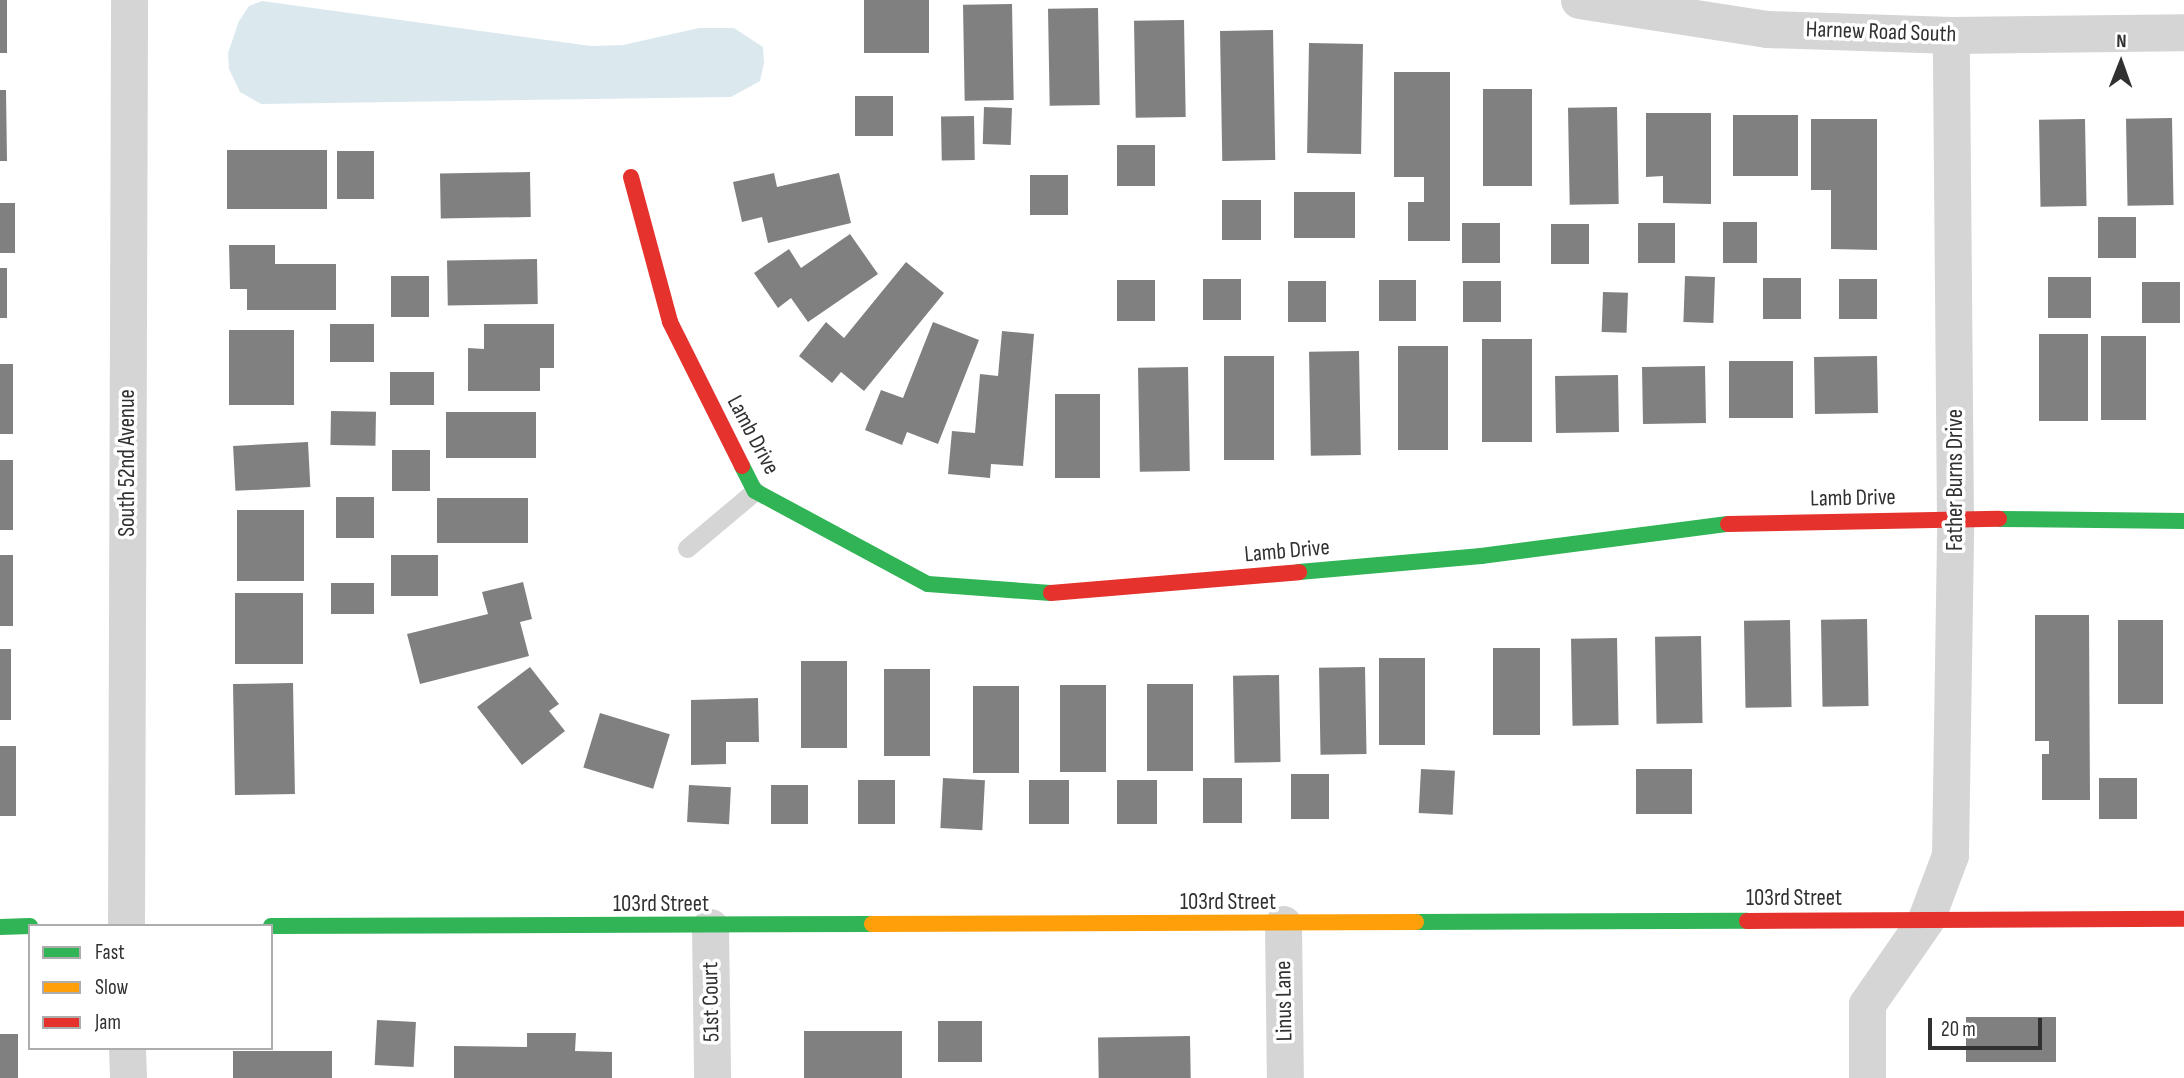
<!DOCTYPE html>
<html>
<head>
<meta charset="utf-8">
<style>
	body { margin:0 }
	#map { position:relative; width:2184px; height:1078px; overflow:hidden; background:#fff; font-family:"Sofia Sans Condensed",sans-serif }
	div>[style] { position:absolute }
	.water>* { inset:0; background:#dbe9ee }
	.building>* { inset:0; background:#808080; transform-origin:0 0 }
	.lane>* { height:19px; margin:-9.5px; padding:0 9.5px; transform-origin:9.5px; border-radius:9.5px; background:#d5d5d5 }
	.street>* { height:37px; margin:-18.5px; padding:0 18.5px; transform-origin:18.5px; border-radius:18.5px; background:#d5d5d5 }
	.fast>* { height:16px; margin:-8px; padding:0 8px; transform-origin:8px; border-radius:8px; background:#30b455 }
	.slow>* { height:16px; margin:-8px; padding:0 8px; transform-origin:8px; border-radius:8px; background:#ff9f0a }
	.jam>* { height:16px; margin:-8px; padding:0 8px; transform-origin:8px; border-radius:8px; background:#e5322d }
	span { translate:-50% -50%; white-space:nowrap; text-align:center; line-height:1.15; -webkit-text-stroke:7px #fff; paint-order:stroke }
	.street-label { font-size:23px; color:#313131 }
	.legend { position:absolute; left:28px; top:924px; width:245px; height:126px; box-sizing:border-box; background:#fff; border:2px solid #adadad; margin:0; padding:9px 12px; list-style:none; font-size:21px; color:#313131 }
	.legend li { display:flex; align-items:center; gap:14px; height:35px }
	.legend b { width:35px; border:2px solid #adadad }
	.north { position:absolute; left:2086px; top:28px; width:70px; height:70px; -webkit-text-stroke:5px #fff; paint-order:stroke; rotate:1deg; font-size:19px; font-weight:700; line-height:28px; text-align:center; color:#313131 }
	.north::after { content:''; display:block; margin:auto; width:24px; height:32px; background:#313131; clip-path:polygon(50% 0,100% 100%,50% 72%,0 100%) }
	.scale { position:absolute; left:1928px; top:1018px; width:114px; height:32px; box-sizing:border-box; border:4px solid #313131; border-top:0; padding-left:9px; font-size:21px; line-height:24px; white-space:nowrap; color:#313131; -webkit-text-stroke:5px #fff; paint-order:stroke }
</style>
</head>
<body>
<div id="map">
	<div class="water">
		<div style="clip-path:polygon(262px 1px,591px 46px,623px 45px,699px 28px,734px 28px,763px 47px,764px 63px,760px 81px,731px 97px,261px 104px,240px 92px,229px 69px,228px 53px,239px 21px,249px 6px)"></div>
	</div>
	<div class="building">
		<div style="left:0;top:0;width:7px;height:53px"></div>
		<div style="left:864px;top:0;width:65px;height:53px"></div>
		<div style="left:1012px;top:4px;width:96px;height:49px;rotate:89deg"></div>
		<div style="left:1098px;top:8px;width:97px;height:50px;rotate:89deg"></div>
		<div style="left:1184px;top:20px;width:97px;height:50px;rotate:89deg"></div>
		<div style="left:1273px;top:30px;width:130px;height:53px;rotate:89deg"></div>
		<div style="left:1309px;top:43px;width:54px;height:110px;rotate:1deg"></div>
		<div style="clip-path:polygon(1394px 72px,1450px 72px,1450px 241px,1408px 241px,1408px 202px,1424px 202px,1424px 177px,1394px 177px)"></div>
		<div style="left:1483px;top:89px;width:49px;height:97px"></div>
		<div style="clip-path:polygon(0 90px,6px 90px,7px 161px,0 161px)"></div>
		<div style="left:855px;top:96px;width:38px;height:40px"></div>
		<div style="left:984px;top:107px;width:28px;height:37px;rotate:2deg"></div>
		<div style="left:1617px;top:107px;width:97px;height:49px;rotate:89deg"></div>
		<div style="clip-path:polygon(1646px 113px,1711px 113px,1711px 204px,1663px 203px,1663px 176px,1646px 177px)"></div>
		<div style="left:1733px;top:115px;width:65px;height:61px"></div>
		<div style="left:974px;top:116px;width:44px;height:33px;rotate:89deg"></div>
		<div style="left:2172px;top:118px;width:87px;height:46px;rotate:89deg"></div>
		<div style="clip-path:polygon(1811px 119px,1877px 119px,1877px 250px,1831px 249px,1831px 190px,1811px 190px)"></div>
		<div style="left:2085px;top:119px;width:87px;height:46px;rotate:89deg"></div>
		<div style="left:1117px;top:145px;width:38px;height:41px"></div>
		<div style="left:327px;top:150px;width:59px;height:100px;rotate:90deg"></div>
		<div style="left:337px;top:151px;width:37px;height:48px"></div>
		<div style="left:530px;top:172px;width:45px;height:90px;rotate:89deg"></div>
		<div style="clip-path:polygon(774px 173px,777px 187px,839px 173px,851px 223px,768px 243px,762px 217px,742px 222px,733px 182px)"></div>
		<div style="left:1030px;top:175px;width:38px;height:40px"></div>
		<div style="left:1294px;top:192px;width:61px;height:46px"></div>
		<div style="left:1222px;top:200px;width:39px;height:40px"></div>
		<div style="left:0;top:203px;width:15px;height:50px"></div>
		<div style="left:2098px;top:217px;width:38px;height:41px"></div>
		<div style="left:1723px;top:222px;width:34px;height:41px"></div>
		<div style="left:1462px;top:223px;width:38px;height:40px"></div>
		<div style="left:1638px;top:223px;width:37px;height:40px"></div>
		<div style="left:1551px;top:224px;width:38px;height:40px"></div>
		<div style="clip-path:polygon(850px 234px,878px 274px,808px 322px,791px 298px,778px 308px,754px 273px,789px 249px,801px 268px)"></div>
		<div style="clip-path:polygon(229px 245px,275px 245px,275px 264px,336px 264px,336px 310px,247px 310px,247px 289px,230px 289px)"></div>
		<div style="left:537px;top:259px;width:45px;height:90px;rotate:89deg"></div>
		<div style="clip-path:polygon(906px 262px,944px 293px,864px 391px,841px 372px,832px 383px,799px 356px,826px 322px,844px 338px)"></div>
		<div style="left:0;top:268px;width:7px;height:50px"></div>
		<div style="left:391px;top:276px;width:38px;height:41px"></div>
		<div style="left:1685px;top:276px;width:30px;height:46px;rotate:2deg"></div>
		<div style="left:2048px;top:277px;width:43px;height:41px"></div>
		<div style="left:1763px;top:278px;width:38px;height:41px"></div>
		<div style="left:1241px;top:279px;width:41px;height:38px;rotate:90deg"></div>
		<div style="left:1839px;top:279px;width:38px;height:40px"></div>
		<div style="left:1117px;top:280px;width:38px;height:41px"></div>
		<div style="left:1379px;top:280px;width:37px;height:41px"></div>
		<div style="left:1326px;top:281px;width:41px;height:38px;rotate:90deg"></div>
		<div style="left:1463px;top:281px;width:38px;height:41px"></div>
		<div style="left:2142px;top:282px;width:38px;height:41px"></div>
		<div style="left:1603px;top:292px;width:25px;height:40px;rotate:2deg"></div>
		<div style="clip-path:polygon(933px 322px,979px 340px,938px 444px,907px 432px,902px 445px,865px 430px,881px 390px,903px 398px)"></div>
		<div style="left:374px;top:324px;width:38px;height:44px;rotate:90deg"></div>
		<div style="clip-path:polygon(484px 324px,554px 324px,554px 368px,540px 368px,540px 391px,468px 391px,468px 348px,484px 349px)"></div>
		<div style="left:229px;top:330px;width:65px;height:75px"></div>
		<div style="clip-path:polygon(1002px 331px,1034px 334px,1023px 466px,991px 464px,990px 478px,948px 474px,952px 431px,975px 433px,980px 374px,998px 376px)"></div>
		<div style="left:2039px;top:334px;width:49px;height:87px"></div>
		<div style="left:2101px;top:336px;width:45px;height:84px"></div>
		<div style="left:1482px;top:339px;width:50px;height:103px"></div>
		<div style="left:1398px;top:346px;width:50px;height:104px"></div>
		<div style="left:1359px;top:351px;width:104px;height:50px;rotate:89deg"></div>
		<div style="left:1224px;top:356px;width:50px;height:104px"></div>
		<div style="left:1877px;top:356px;width:57px;height:63px;rotate:89deg"></div>
		<div style="left:1793px;top:361px;width:57px;height:64px;rotate:90deg"></div>
		<div style="left:0;top:364px;width:13px;height:70px"></div>
		<div style="left:1705px;top:366px;width:57px;height:63px;rotate:89deg"></div>
		<div style="left:1188px;top:367px;width:104px;height:50px;rotate:89deg"></div>
		<div style="left:390px;top:372px;width:44px;height:33px"></div>
		<div style="left:1618px;top:375px;width:57px;height:63px;rotate:89deg"></div>
		<div style="left:1100px;top:394px;width:84px;height:45px;rotate:90deg"></div>
		<div style="left:331px;top:411px;width:45px;height:34px;rotate:1deg"></div>
		<div style="left:536px;top:412px;width:46px;height:90px;rotate:90deg"></div>
		<div style="left:308px;top:442px;width:45px;height:75px;rotate:87deg"></div>
		<div style="left:430px;top:450px;width:41px;height:38px;rotate:90deg"></div>
		<div style="left:0;top:460px;width:13px;height:70px"></div>
		<div style="left:336px;top:497px;width:38px;height:41px"></div>
		<div style="left:528px;top:498px;width:45px;height:91px;rotate:90deg"></div>
		<div style="left:237px;top:510px;width:67px;height:71px"></div>
		<div style="left:0;top:555px;width:13px;height:71px"></div>
		<div style="left:391px;top:555px;width:47px;height:41px"></div>
		<div style="clip-path:polygon(523px 582px,532px 619px,520px 622px,529px 656px,420px 684px,407px 634px,488px 614px,482px 592px)"></div>
		<div style="left:331px;top:583px;width:43px;height:31px"></div>
		<div style="left:235px;top:593px;width:68px;height:71px"></div>
		<div style="clip-path:polygon(2035px 615px,2089px 615px,2090px 800px,2042px 800px,2042px 754px,2049px 754px,2049px 741px,2035px 741px)"></div>
		<div style="left:1867px;top:619px;width:87px;height:46px;rotate:89deg"></div>
		<div style="left:1790px;top:620px;width:87px;height:46px;rotate:89deg"></div>
		<div style="left:2118px;top:620px;width:45px;height:84px"></div>
		<div style="left:1701px;top:636px;width:87px;height:46px;rotate:89deg"></div>
		<div style="left:1617px;top:638px;width:87px;height:46px;rotate:89deg"></div>
		<div style="left:1493px;top:648px;width:47px;height:87px"></div>
		<div style="left:11px;top:649px;width:71px;height:11px;rotate:90deg"></div>
		<div style="left:1379px;top:658px;width:46px;height:87px"></div>
		<div style="left:801px;top:661px;width:46px;height:87px"></div>
		<div style="clip-path:polygon(530px 667px,559px 704px,549px 711px,565px 731px,522px 765px,477px 707px)"></div>
		<div style="left:1365px;top:667px;width:87px;height:46px;rotate:89deg"></div>
		<div style="left:884px;top:669px;width:46px;height:87px"></div>
		<div style="left:1279px;top:675px;width:87px;height:46px;rotate:89deg"></div>
		<div style="left:293px;top:683px;width:111px;height:60px;rotate:89deg"></div>
		<div style="left:1147px;top:684px;width:46px;height:87px"></div>
		<div style="left:1060px;top:685px;width:46px;height:87px"></div>
		<div style="left:973px;top:686px;width:46px;height:87px"></div>
		<div style="clip-path:polygon(758px 698px,759px 742px,726px 742px,726px 764px,691px 765px,691px 700px)"></div>
		<div style="left:600px;top:713px;width:73px;height:57px;rotate:17deg"></div>
		<div style="left:0;top:746px;width:16px;height:70px"></div>
		<div style="left:1421px;top:769px;width:34px;height:44px;rotate:3deg"></div>
		<div style="left:1636px;top:769px;width:56px;height:45px"></div>
		<div style="left:1291px;top:774px;width:38px;height:45px"></div>
		<div style="left:943px;top:778px;width:42px;height:50px;rotate:3deg"></div>
		<div style="left:1203px;top:778px;width:39px;height:45px"></div>
		<div style="left:2137px;top:778px;width:41px;height:38px;rotate:90deg"></div>
		<div style="left:858px;top:780px;width:37px;height:44px"></div>
		<div style="left:1029px;top:780px;width:40px;height:44px"></div>
		<div style="left:1117px;top:780px;width:40px;height:44px"></div>
		<div style="left:689px;top:785px;width:42px;height:37px;rotate:3deg"></div>
		<div style="left:771px;top:785px;width:37px;height:39px"></div>
		<div style="left:2056px;top:1017px;width:45px;height:90px;rotate:90deg"></div>
		<div style="left:377px;top:1020px;width:39px;height:45px;rotate:3deg"></div>
		<div style="left:938px;top:1021px;width:44px;height:41px"></div>
		<div style="left:902px;top:1031px;width:47px;height:98px;rotate:90deg"></div>
		<div style="clip-path:polygon(527px 1033px,576px 1033px,575px 1051px,612px 1052px,612px 1078px,454px 1078px,454px 1046px,527px 1047px)"></div>
		<div style="left:0;top:1034px;width:18px;height:44px"></div>
		<div style="left:1190px;top:1036px;width:42px;height:92px;rotate:89deg"></div>
		<div style="left:233px;top:1051px;width:99px;height:27px"></div>
	</div>
	<div class="lane">
		<div style="left:687px;top:548px;width:89px;rotate:-40deg"></div>
	</div>
	<div class="street">
		<div style="left:1579px;top:0;width:190px;rotate:8.8deg"></div>
		<div style="left:1767px;top:29px;width:184px;rotate:1.9deg"></div>
		<div style="left:1951px;top:35px;width:233px;rotate:-0.7deg"></div>
		<div style="left:1283px;top:924px;width:154px;rotate:89.3deg"></div>
		<div style="left:126px;top:926px;width:926px;rotate:-89.81deg"></div>
		<div style="left:710px;top:927px;width:151px;rotate:89.2deg"></div>
		<div style="left:127px;top:1048px;width:30px;rotate:88deg"></div>
		<div style="left:1867px;top:1078px;width:74px;rotate:-90deg"></div>
		<div style="left:1867px;top:1004px;width:103px;rotate:-55.2deg"></div>
		<div style="left:1926px;top:919px;width:68px;rotate:-69.4deg"></div>
		<div style="left:1950px;top:855px;width:336px;rotate:-89.1deg"></div>
		<div style="left:1955px;top:519px;width:484px;rotate:-90.5deg"></div>
	</div>
	<div class="fast">
		<div style="left:742px;top:466px;width:28px;rotate:63deg"></div>
		<div style="left:755px;top:491px;width:196px;rotate:28.3deg"></div>
		<div style="left:928px;top:584px;width:123px;rotate:4.2deg"></div>
		<div style="left:1999px;top:519px;width:185px;rotate:0.6deg"></div>
		<div style="left:1299px;top:572px;width:183px;rotate:-5deg"></div>
		<div style="left:1481px;top:556px;width:249px;rotate:-7.4deg"></div>
		<div style="left:1416px;top:922px;width:331px;rotate:-0.2deg"></div>
		<div style="left:271px;top:926px;width:601px;rotate:-0.19deg"></div>
		<div style="left:0;top:927px;width:30px;rotate:-2deg"></div>
	</div>
	<div class="slow">
		<div style="left:872px;top:924px;width:544px;rotate:-0.21deg"></div>
	</div>
	<div class="jam">
		<div style="left:631px;top:177px;width:150px;rotate:74.9deg"></div>
		<div style="left:670px;top:322px;width:161px;rotate:63.4deg"></div>
		<div style="left:1728px;top:524px;width:271px;rotate:-1.1deg"></div>
		<div style="left:1051px;top:593px;width:249px;rotate:-4.8deg"></div>
		<div style="left:1747px;top:921px;width:437px;rotate:-0.3deg"></div>
	</div>
	<div class="street-label">
		<span style="left:1881px;top:32px;rotate:2deg">Harnew Road South</span>
		<span style="left:753px;top:435px;rotate:62deg">Lamb Drive</span>
		<span style="left:127px;top:463px;rotate:-90deg">South 52nd Avenue</span>
		<span style="left:1955px;top:480px;rotate:-90deg">Father Burns Drive</span>
		<span style="left:1853px;top:498px;rotate:-1deg">Lamb Drive</span>
		<span style="left:1287px;top:551px;rotate:-5deg">Lamb Drive</span>
		<span style="left:1794px;top:898px">103rd Street</span>
		<span style="left:1228px;top:902px">103rd Street</span>
		<span style="left:661px;top:904px">103rd Street</span>
		<span style="left:1284px;top:1001px;rotate:-91deg">Linus Lane</span>
		<span style="left:711px;top:1002px;rotate:-91deg">51st Court</span>
	</div>
	<ul class="legend">
	<li><b style="height:9px;background:#30b455"></b>Fast</li>
	<li><b style="height:9px;background:#ff9f0a"></b>Slow</li>
	<li><b style="height:9px;background:#e5322d"></b>Jam</li>
	</ul>
	<div class="north">N</div>
	<div class="scale">20 m</div>
</div>
</body>
</html>
